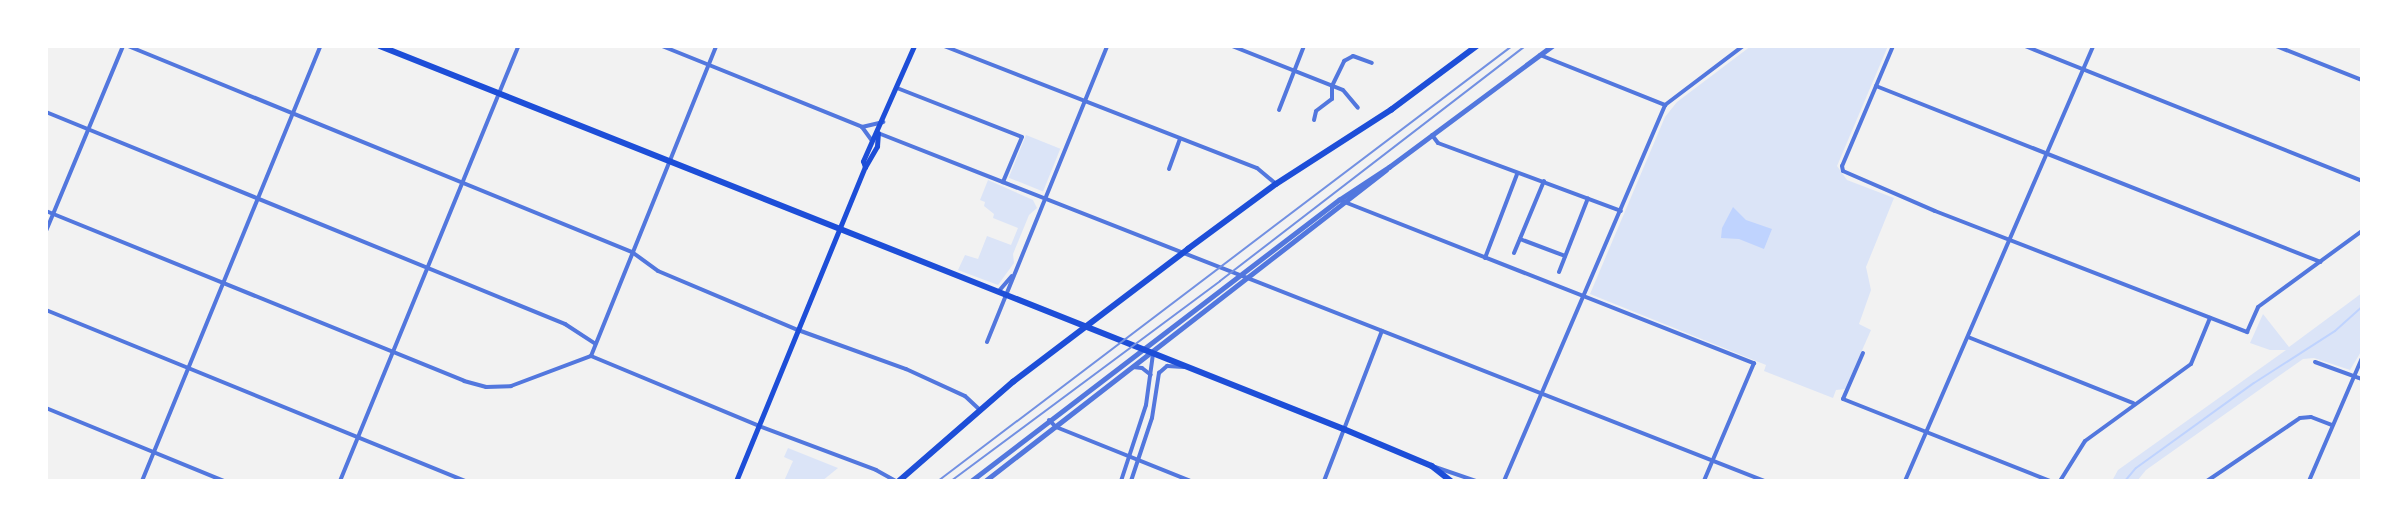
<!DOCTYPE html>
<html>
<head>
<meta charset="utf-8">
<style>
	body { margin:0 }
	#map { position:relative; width:2408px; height:527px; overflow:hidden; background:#f2f2f2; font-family:"Noto Sans",sans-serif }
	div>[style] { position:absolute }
	.green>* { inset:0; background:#dbe4f7; transform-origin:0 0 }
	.water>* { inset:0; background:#bfd3fe }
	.stream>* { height:2px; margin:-1px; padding:0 1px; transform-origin:1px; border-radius:1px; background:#bfd3fe }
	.minor>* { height:4px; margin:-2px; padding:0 2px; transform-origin:2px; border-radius:2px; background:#5277de }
	.tertiary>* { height:4.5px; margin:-2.25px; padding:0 2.25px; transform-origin:2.25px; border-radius:2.25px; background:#5277de }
	.secondary>* { height:5px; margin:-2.5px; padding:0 2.5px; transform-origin:2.5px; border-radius:2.5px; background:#1d4ed8 }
	.primary>* { height:5.5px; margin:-2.75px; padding:0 2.75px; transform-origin:2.75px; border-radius:2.75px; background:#1d4ed8 }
	.rail>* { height:2px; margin:-1px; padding:0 1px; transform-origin:1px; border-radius:1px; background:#7290e2 }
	span { translate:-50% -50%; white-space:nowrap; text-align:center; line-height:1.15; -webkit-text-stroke:4px #fff; paint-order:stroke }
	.frame { position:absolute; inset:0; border:48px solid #fff; pointer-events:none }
</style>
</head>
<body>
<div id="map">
	<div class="green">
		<div style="clip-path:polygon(1751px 46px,1888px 46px,1837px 166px,1847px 180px,1894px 198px,1866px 267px,1871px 290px,1859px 324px,1871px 330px,1845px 389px,1836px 390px,1833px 398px,1764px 371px,1766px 365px,1590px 294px,1665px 117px,1677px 102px)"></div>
		<div style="left:1026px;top:135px;width:37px;height:46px;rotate:22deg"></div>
		<div style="clip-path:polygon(988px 180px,1033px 200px,1037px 208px,1029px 215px,1013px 254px,1014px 263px,998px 285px,958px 270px,965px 255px,978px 259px,987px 236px,1011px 245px,1018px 228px,993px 218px,994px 214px,984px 206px,985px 202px,980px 200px)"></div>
		<div style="clip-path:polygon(2362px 293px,2362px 350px,2350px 370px,2314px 358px,2303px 359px,2146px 470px,2137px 481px,2112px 481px,2118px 470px,2286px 350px,2270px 350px,2250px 343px,2263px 314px,2289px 347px)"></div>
		<div style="clip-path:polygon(788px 448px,838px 468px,822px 481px,784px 481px,793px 461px,784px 457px)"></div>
	</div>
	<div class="water">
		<div style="clip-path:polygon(1733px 207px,1746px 220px,1772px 229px,1764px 249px,1739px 239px,1721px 238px,1722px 228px)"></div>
	</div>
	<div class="stream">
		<div style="left:2125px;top:481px;width:17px;rotate:-50deg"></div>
		<div style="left:2136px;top:468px;width:145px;rotate:-35.8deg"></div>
		<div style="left:2254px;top:383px;width:96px;rotate:-32.7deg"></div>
		<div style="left:2335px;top:331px;width:36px;rotate:-42deg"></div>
	</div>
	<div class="minor">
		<div style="left:128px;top:46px;width:544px;rotate:22.23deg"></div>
		<div style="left:632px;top:252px;width:32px;rotate:36deg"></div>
		<div style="left:658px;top:271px;width:152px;rotate:22.9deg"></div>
		<div style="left:798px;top:330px;width:115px;rotate:19.9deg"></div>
		<div style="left:906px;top:369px;width:65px;rotate:24.6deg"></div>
		<div style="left:965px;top:396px;width:19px;rotate:43deg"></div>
		<div style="left:662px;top:46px;width:216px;rotate:22deg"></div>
		<div style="left:862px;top:127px;width:22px;rotate:-13deg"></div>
		<div style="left:944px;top:46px;width:336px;rotate:21.3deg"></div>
		<div style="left:1257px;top:168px;width:25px;rotate:40deg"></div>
		<div style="left:1232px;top:46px;width:119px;rotate:21.6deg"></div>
		<div style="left:1343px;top:90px;width:23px;rotate:50deg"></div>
		<div style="left:1893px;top:46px;width:130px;rotate:113deg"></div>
		<div style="left:1842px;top:166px;width:5px;rotate:79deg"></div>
		<div style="left:1843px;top:171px;width:100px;rotate:23.5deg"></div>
		<div style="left:1935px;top:211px;width:335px;rotate:21.2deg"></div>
		<div style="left:2247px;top:332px;width:27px;rotate:-66deg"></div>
		<div style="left:2258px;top:307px;width:129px;rotate:-36.2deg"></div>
		<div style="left:2025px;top:46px;width:363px;rotate:21.8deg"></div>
		<div style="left:2276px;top:46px;width:92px;rotate:21.6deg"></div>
		<div style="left:1540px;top:55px;width:135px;rotate:21.8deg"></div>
		<div style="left:1876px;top:86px;width:478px;rotate:21.6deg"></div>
		<div style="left:897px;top:88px;width:134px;rotate:21.4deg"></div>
		<div style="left:1022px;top:137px;width:49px;rotate:112.9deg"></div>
		<div style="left:1279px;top:110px;width:69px;rotate:-68.7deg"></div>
		<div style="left:46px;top:112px;width:561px;rotate:22.22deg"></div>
		<div style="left:565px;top:324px;width:35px;rotate:33deg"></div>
		<div style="left:1314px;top:120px;width:9px;rotate:-77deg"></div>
		<div style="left:1316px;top:111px;width:20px;rotate:-37deg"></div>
		<div style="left:1332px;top:99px;width:13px;rotate:-90deg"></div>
		<div style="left:1332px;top:86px;width:28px;rotate:-64deg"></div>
		<div style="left:1344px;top:61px;width:10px;rotate:-29deg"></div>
		<div style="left:1353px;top:56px;width:20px;rotate:20deg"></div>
		<div style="left:862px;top:127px;width:17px;rotate:54deg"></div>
		<div style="left:878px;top:133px;width:952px;rotate:21.44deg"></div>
		<div style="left:1432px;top:135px;width:10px;rotate:53deg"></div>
		<div style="left:1438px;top:143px;width:195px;rotate:20.4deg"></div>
		<div style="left:1169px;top:169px;width:32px;rotate:-70deg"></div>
		<div style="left:1342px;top:201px;width:443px;rotate:21.5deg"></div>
		<div style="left:1754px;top:363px;width:128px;rotate:113deg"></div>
		<div style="left:46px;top:211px;width:451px;rotate:22.1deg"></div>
		<div style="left:464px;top:381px;width:23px;rotate:15deg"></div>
		<div style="left:486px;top:387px;width:25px;rotate:-2deg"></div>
		<div style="left:511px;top:386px;width:85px;rotate:-20.6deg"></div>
		<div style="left:591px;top:356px;width:334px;rotate:-68deg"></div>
		<div style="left:46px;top:231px;width:200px;rotate:-67.4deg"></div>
		<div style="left:1520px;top:239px;width:48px;rotate:20.7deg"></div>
		<div style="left:1514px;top:253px;width:78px;rotate:-67.4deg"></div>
		<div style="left:1485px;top:258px;width:90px;rotate:-69.1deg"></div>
		<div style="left:1559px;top:272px;width:79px;rotate:-68.6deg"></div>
		<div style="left:998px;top:292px;width:21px;rotate:-49deg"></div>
		<div style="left:46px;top:310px;width:453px;rotate:22.2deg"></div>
		<div style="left:1968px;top:337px;width:178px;rotate:21.8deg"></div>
		<div style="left:987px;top:342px;width:319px;rotate:-67.9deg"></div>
		<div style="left:1863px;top:353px;width:50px;rotate:113.5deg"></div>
		<div style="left:1843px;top:399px;width:223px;rotate:21.6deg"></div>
		<div style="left:591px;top:356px;width:182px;rotate:22.6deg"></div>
		<div style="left:759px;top:426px;width:125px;rotate:20.6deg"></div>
		<div style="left:876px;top:470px;width:23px;rotate:29deg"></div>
		<div style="left:2315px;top:362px;width:50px;rotate:19.9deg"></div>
		<div style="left:1133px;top:367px;width:9px;rotate:6deg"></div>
		<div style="left:1142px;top:368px;width:11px;rotate:38deg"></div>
		<div style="left:46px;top:408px;width:192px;rotate:22.3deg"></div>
		<div style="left:1049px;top:420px;width:10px;rotate:45deg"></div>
		<div style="left:1056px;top:427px;width:144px;rotate:21.9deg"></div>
		<div style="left:1435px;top:467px;width:43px;rotate:18.9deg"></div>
		<div style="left:142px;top:481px;width:470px;rotate:-67.7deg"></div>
		<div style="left:340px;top:481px;width:470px;rotate:-67.7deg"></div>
		<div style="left:1121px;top:481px;width:80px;rotate:-71.8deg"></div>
		<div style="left:1146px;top:405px;width:51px;rotate:-82.2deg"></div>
		<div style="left:1131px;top:481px;width:66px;rotate:-71.6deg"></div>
		<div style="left:1152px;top:418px;width:46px;rotate:-81.2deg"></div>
		<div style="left:1159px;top:373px;width:11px;rotate:-41deg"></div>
		<div style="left:1167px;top:366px;width:17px;rotate:3deg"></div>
		<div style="left:1324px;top:481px;width:161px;rotate:-68.9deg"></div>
		<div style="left:1504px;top:481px;width:409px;rotate:-66.8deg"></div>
		<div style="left:1665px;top:105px;width:98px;rotate:-37.1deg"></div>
		<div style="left:1905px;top:481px;width:474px;rotate:-66.6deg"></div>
		<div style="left:2060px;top:481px;width:47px;rotate:-58deg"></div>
		<div style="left:2085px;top:441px;width:131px;rotate:-36deg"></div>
		<div style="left:2191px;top:364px;width:50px;rotate:-67.6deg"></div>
		<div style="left:2207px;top:481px;width:112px;rotate:-34.1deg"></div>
		<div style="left:2300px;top:418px;width:11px;rotate:-5deg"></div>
		<div style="left:2311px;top:417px;width:22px;rotate:21deg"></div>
		<div style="left:2309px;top:481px;width:134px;rotate:-66.7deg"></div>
	</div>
	<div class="tertiary">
		<div style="left:971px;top:481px;width:463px;rotate:-37.4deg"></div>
		<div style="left:1339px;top:200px;width:60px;rotate:-33.4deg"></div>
		<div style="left:1389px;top:167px;width:203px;rotate:-36.6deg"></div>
		<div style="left:985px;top:481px;width:507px;rotate:-37.8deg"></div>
	</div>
	<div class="secondary">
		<div style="left:865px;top:167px;width:6px;rotate:-108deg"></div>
		<div style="left:863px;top:161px;width:126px;rotate:-66.1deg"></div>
		<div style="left:736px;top:481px;width:339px;rotate:-67.7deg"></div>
		<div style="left:865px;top:167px;width:24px;rotate:-60deg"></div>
		<div style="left:877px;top:146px;width:13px;rotate:-86deg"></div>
	</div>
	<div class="primary">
		<div style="left:380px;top:46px;width:1037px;rotate:21.67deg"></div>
		<div style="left:1344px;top:429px;width:95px;rotate:22.8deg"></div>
		<div style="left:1432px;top:466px;width:24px;rotate:38deg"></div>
		<div style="left:899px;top:481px;width:151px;rotate:-41deg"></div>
		<div style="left:1013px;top:382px;width:220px;rotate:-37.2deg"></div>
		<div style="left:1188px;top:249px;width:109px;rotate:-36.5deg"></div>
		<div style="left:1276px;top:184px;width:137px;rotate:-32.8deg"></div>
		<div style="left:1391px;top:110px;width:107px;rotate:-36.7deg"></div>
	</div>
	<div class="rail">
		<div style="left:938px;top:481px;width:720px;rotate:-37.16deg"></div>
		<div style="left:951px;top:481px;width:335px;rotate:-36.6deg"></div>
		<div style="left:1220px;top:281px;width:385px;rotate:-37.6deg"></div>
	</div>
	<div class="frame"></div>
</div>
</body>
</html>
